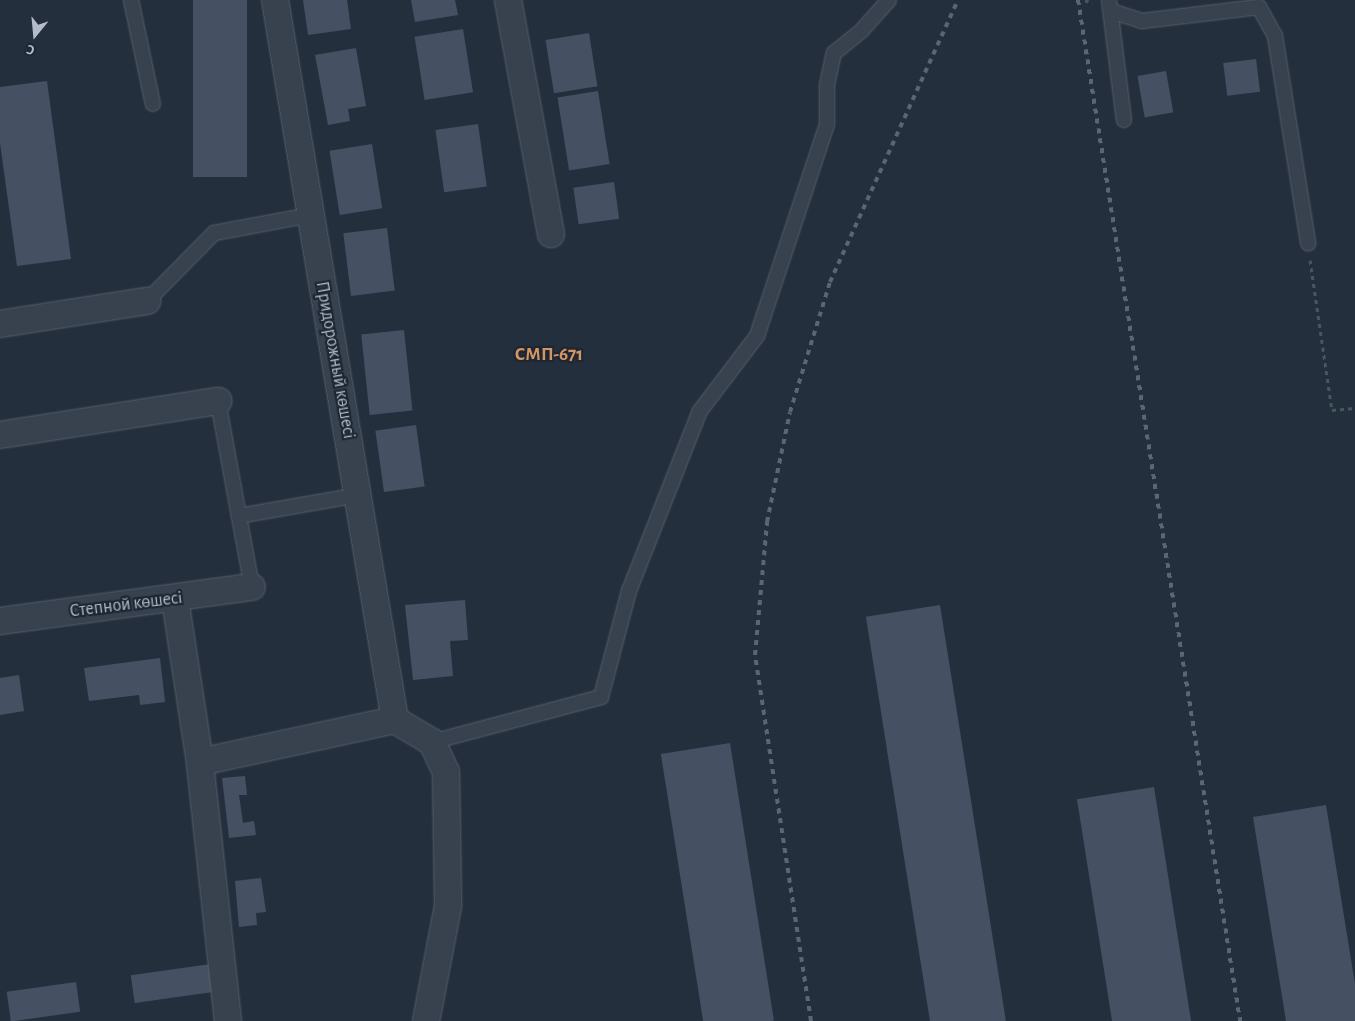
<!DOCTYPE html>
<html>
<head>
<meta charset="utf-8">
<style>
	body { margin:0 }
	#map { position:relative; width:1355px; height:1021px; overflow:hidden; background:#242f3e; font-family:"Alegreya Sans",sans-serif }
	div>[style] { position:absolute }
	.building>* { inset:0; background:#455162; transform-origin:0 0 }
	.path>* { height:3px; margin-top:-1.5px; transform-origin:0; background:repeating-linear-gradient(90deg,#44595c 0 4px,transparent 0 8px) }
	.roads { filter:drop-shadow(0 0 1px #565f6c) drop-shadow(0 0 1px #565f6c) }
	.lane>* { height:14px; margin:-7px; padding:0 7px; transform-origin:7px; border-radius:7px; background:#38414e }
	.street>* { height:26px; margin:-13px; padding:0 13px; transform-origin:13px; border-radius:13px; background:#38414e }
	.rail>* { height:4px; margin-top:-2px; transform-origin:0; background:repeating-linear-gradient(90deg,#5a6575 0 5px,transparent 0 10px) }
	span { translate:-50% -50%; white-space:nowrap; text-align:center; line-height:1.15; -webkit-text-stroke:4.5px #1d2633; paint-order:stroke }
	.street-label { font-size:18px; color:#b4bcc9 }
	.neighbourhood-label { font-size:19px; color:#d59563; font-weight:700 }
	.north { position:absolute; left:10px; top:10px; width:50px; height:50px; -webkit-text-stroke:4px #1d2633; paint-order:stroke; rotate:197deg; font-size:14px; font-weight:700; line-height:20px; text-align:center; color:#b4bcc9 }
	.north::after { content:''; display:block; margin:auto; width:18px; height:22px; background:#b4bcc9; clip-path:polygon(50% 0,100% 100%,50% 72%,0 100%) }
</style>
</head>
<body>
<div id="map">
	<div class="building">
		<div style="left:193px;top:0;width:54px;height:177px"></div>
		<div style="clip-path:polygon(303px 0,347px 0,351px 29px,308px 35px)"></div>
		<div style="clip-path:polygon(411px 0,455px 0,458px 15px,415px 22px)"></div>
		<div style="left:463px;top:29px;width:64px;height:49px;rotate:81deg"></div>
		<div style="left:589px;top:33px;width:54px;height:44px;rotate:81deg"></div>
		<div style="clip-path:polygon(356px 48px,366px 106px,348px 109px,350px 121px,328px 125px,315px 55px)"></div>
		<div style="left:1256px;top:59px;width:33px;height:33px;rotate:83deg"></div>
		<div style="left:1166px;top:71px;width:42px;height:29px;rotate:80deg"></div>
		<div style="clip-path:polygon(47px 81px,71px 259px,17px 266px,0 143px,0 87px)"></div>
		<div style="left:598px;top:91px;width:74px;height:41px;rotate:81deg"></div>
		<div style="left:478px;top:124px;width:63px;height:43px;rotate:82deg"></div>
		<div style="left:372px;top:144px;width:65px;height:43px;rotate:81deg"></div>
		<div style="left:614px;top:182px;width:37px;height:41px;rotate:82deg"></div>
		<div style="left:387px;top:228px;width:63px;height:44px;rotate:83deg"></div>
		<div style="left:404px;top:330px;width:81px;height:43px;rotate:84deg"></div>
		<div style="left:416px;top:425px;width:62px;height:41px;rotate:82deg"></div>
		<div style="clip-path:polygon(465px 600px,468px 640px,450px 641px,453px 676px,413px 680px,405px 605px)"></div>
		<div style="left:940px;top:605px;width:421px;height:75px;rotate:81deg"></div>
		<div style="clip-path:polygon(160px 658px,165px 702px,140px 705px,139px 695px,89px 701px,84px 668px)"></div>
		<div style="clip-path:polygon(19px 675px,24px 711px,0 715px,0 678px)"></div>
		<div style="left:730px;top:743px;width:281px;height:70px;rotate:81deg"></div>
		<div style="clip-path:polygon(245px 776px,247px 795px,239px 795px,243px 823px,254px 821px,256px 835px,229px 838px,222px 778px)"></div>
		<div style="left:1154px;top:787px;width:237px;height:78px;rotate:81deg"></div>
		<div style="clip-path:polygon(1326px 805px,1355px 984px,1355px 1021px,1286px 1021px,1253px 817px)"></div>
		<div style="clip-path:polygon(261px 878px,266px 912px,256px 913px,257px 925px,239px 927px,235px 881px)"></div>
		<div style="left:211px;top:964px;width:28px;height:81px;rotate:82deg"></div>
		<div style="left:76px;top:982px;width:30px;height:70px;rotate:82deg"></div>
	</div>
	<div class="path">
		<div style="left:1085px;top:0;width:8px;rotate:23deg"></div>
		<div style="left:1310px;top:260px;width:152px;rotate:81.7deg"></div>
		<div style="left:1332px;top:410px;width:23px;rotate:-5deg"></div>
	</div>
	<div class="roads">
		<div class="lane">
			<div style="left:131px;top:0;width:106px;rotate:78.1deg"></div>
			<div style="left:1109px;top:0;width:121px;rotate:82.9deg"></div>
			<div style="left:1111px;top:11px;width:33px;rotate:18deg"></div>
			<div style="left:1142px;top:21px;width:118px;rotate:-6.8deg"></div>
			<div style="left:1259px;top:7px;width:33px;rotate:61deg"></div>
			<div style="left:1275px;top:36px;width:210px;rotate:80.9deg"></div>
			<div style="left:147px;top:301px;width:95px;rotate:-45.4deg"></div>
			<div style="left:214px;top:233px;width:99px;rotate:-10.5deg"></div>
			<div style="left:218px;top:401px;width:117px;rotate:79.7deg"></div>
			<div style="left:252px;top:587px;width:72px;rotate:-100.4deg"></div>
			<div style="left:239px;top:516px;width:121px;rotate:-10deg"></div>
			<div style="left:432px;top:742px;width:175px;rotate:-14.9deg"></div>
			<div style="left:601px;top:697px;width:110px;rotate:-75.2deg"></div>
			<div style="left:629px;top:591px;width:193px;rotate:-68.5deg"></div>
			<div style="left:700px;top:411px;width:94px;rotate:-52.8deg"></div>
			<div style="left:757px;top:336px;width:223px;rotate:-71.7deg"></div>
			<div style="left:827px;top:124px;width:39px;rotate:-90deg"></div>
			<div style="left:827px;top:85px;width:33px;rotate:-78deg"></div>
			<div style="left:834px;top:53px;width:36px;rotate:-39deg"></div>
			<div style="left:862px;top:30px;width:40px;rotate:-48deg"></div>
		</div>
		<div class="street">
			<div style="left:275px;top:0;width:730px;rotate:80.54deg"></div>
			<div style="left:508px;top:0;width:238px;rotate:79.6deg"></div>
			<div style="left:0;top:324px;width:149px;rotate:-8.9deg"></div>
			<div style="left:0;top:435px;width:221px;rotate:-8.9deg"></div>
			<div style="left:175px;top:599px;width:165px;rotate:81.3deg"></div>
			<div style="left:0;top:621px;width:254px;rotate:-7.7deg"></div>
			<div style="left:228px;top:1021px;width:261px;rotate:-96.2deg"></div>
			<div style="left:200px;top:762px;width:199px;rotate:-12.2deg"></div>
			<div style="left:395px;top:720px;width:43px;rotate:30.7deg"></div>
			<div style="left:432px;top:742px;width:33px;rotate:65deg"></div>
			<div style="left:446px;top:772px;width:134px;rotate:89.1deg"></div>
			<div style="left:448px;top:906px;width:117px;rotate:100.8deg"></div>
		</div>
	</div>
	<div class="rail">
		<div style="left:1078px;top:0;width:1034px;rotate:80.98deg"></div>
		<div style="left:811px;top:1021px;width:370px;rotate:-98.7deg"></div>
		<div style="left:755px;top:655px;width:134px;rotate:-84.8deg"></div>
		<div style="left:767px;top:522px;width:112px;rotate:-78.2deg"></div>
		<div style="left:790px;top:412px;width:136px;rotate:-72.9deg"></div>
		<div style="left:830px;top:282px;width:310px;rotate:-65.6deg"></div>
	</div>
	<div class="street-label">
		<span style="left:335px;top:360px;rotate:80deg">Придорожный көшесі</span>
		<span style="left:126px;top:605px;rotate:-7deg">Степной көшесі</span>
	</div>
	<div class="neighbourhood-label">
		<span style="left:549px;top:355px">СМП-671</span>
	</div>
	<div class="north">С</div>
</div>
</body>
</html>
